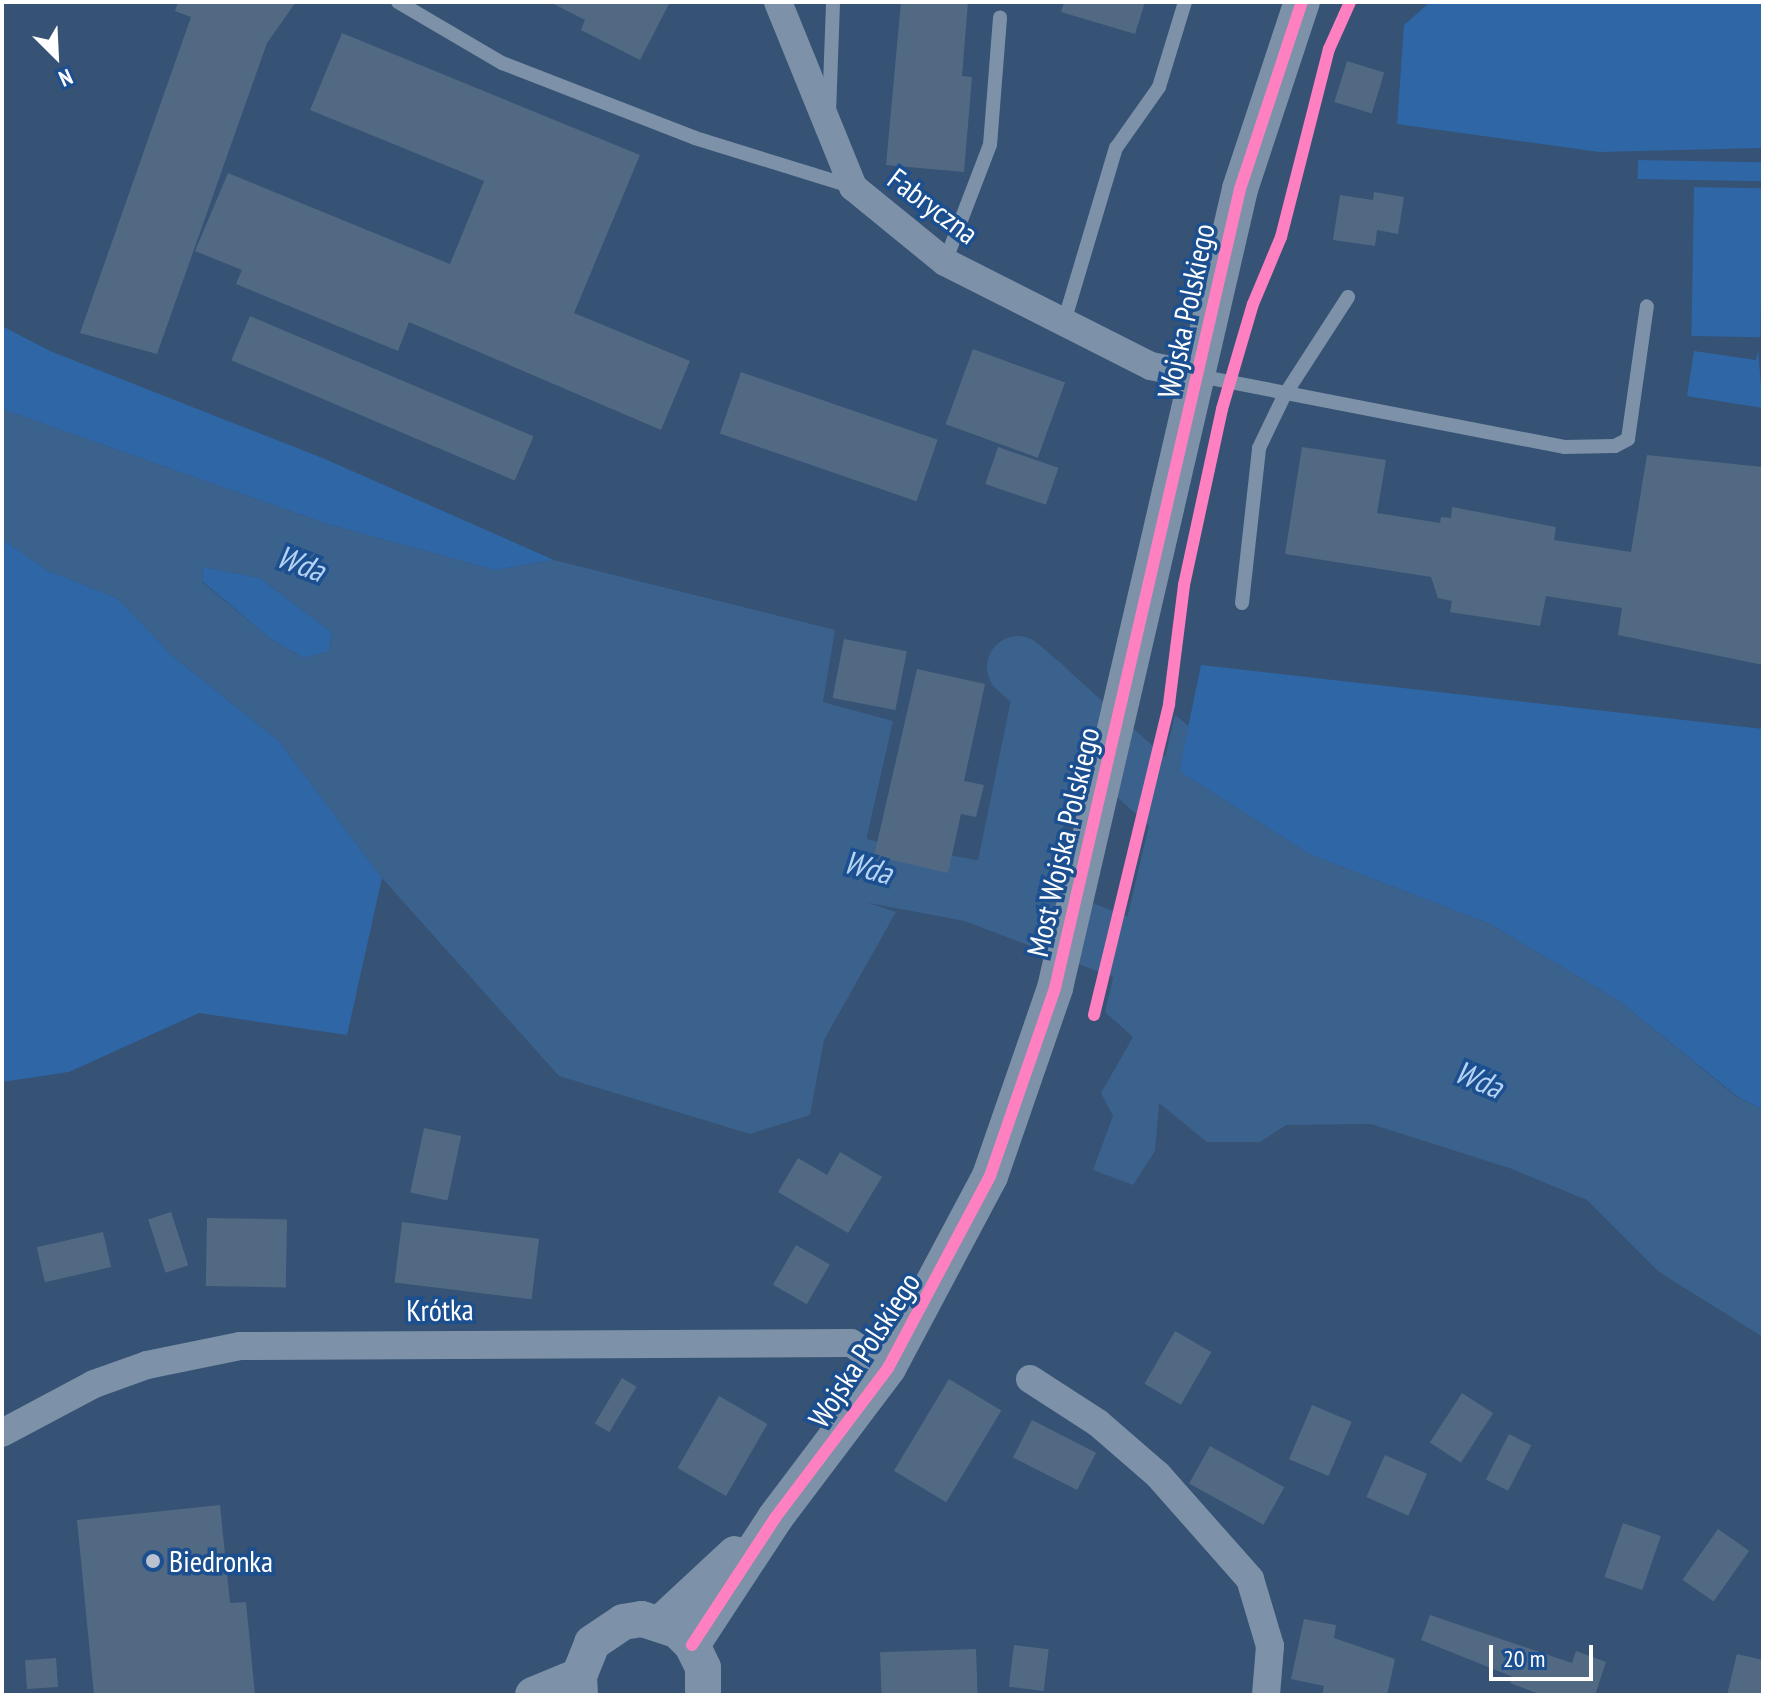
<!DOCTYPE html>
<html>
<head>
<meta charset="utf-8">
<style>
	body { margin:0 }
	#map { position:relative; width:1765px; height:1697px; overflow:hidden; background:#365274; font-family:"PT Sans Narrow",sans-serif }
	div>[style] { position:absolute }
	.green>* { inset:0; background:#2f66a5; transform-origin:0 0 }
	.water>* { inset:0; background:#3b618d }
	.river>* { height:62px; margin:-31px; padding:0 31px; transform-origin:31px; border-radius:31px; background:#3b618d }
	.building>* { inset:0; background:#526984; transform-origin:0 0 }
	.service>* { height:14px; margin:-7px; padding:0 7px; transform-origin:7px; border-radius:7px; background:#7d92a8 }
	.minor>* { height:28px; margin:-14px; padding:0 14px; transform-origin:14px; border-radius:14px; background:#7d92a8 }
	.tertiary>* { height:36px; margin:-18px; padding:0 18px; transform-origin:18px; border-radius:18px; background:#7d92a8 }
	.cycleway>* { height:12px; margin:-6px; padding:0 6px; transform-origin:6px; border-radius:6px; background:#ff80c0 }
	.dots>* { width:22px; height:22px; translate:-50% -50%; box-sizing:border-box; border:4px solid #1b4f8f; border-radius:50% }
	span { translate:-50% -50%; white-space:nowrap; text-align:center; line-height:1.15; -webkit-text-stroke:7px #1b4f8f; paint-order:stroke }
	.street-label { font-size:30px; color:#fff }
	.poi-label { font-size:30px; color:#fff }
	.left { translate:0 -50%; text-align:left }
	.water-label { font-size:32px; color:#b5d3f5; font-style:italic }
	.frame { position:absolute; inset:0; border:4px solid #fff; pointer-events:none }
	.north { position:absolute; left:16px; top:16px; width:80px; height:80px; -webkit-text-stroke:6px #1b4f8f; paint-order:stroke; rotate:156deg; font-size:22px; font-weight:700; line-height:32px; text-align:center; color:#fff }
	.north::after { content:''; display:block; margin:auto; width:28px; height:36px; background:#fff; clip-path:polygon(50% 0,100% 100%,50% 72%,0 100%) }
	.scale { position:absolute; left:1489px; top:1645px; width:104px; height:36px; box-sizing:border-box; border:4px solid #fff; border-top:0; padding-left:10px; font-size:24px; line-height:28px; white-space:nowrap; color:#fff; -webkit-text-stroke:6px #1b4f8f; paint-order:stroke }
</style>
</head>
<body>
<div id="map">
	<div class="green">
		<div style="clip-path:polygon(1430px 2px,1763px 2px,1763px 148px,1599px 152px,1397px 124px,1404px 25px)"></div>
		<div style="left:1638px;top:160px;width:125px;height:19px;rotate:1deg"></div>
		<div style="left:1694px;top:187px;width:69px;height:149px;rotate:1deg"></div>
		<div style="clip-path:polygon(2px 326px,50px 351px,325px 459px,554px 560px,495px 570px,327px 524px,2px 409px)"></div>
		<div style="clip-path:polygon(1758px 350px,1763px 408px,1687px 396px,1694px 351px,1756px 360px)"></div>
		<div style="clip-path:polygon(2px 539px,47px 570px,117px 598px,174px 657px,279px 741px,382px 878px,347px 1035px,199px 1013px,69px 1072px,2px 1082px)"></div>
		<div style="clip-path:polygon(203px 567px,260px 578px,333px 633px,328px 652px,303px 658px,268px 637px,202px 581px)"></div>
		<div style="clip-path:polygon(1201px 665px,1763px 729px,1763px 1110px,1738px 1097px,1619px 1001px,1490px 924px,1311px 855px,1179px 771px)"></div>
	</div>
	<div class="water">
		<div style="clip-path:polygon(evenodd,2px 409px,327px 524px,495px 570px,554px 560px,835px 630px,823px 702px,893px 721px,853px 898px,896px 912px,824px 1040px,810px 1115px,750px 1134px,559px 1076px,382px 878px,279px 741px,174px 657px,117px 598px,47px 570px,2px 539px,2px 409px,203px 567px,260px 578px,333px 633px,328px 652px,303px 658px,268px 637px,202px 582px,203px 567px)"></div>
		<div style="clip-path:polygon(1020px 656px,1058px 660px,1090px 692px,1042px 937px,967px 914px)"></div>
		<div style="clip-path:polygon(1175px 715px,1189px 726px,1179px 771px,1311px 855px,1490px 924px,1619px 1001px,1737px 1097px,1763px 1110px,1763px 1337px,1659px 1272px,1587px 1200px,1512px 1169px,1371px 1124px,1286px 1125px,1260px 1142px,1207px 1142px,1159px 1103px,1155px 1151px,1133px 1185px,1093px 1170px,1113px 1116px,1101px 1093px,1133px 1037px,1105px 1012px)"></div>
	</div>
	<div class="river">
		<div style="left:1018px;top:667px;width:228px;rotate:41.8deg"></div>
		<div style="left:1188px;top:819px;width:43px;rotate:67deg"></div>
		<div style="left:783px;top:835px;width:85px;rotate:24.2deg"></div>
		<div style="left:861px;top:870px;width:114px;rotate:10.6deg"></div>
		<div style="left:973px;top:891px;width:243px;rotate:20.7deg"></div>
	</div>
	<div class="building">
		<div style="clip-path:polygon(178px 2px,296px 2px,267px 43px,157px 354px,80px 333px,191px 17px,175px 11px)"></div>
		<div style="clip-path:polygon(550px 2px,670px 2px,640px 60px,581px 30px,585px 20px)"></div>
		<div style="clip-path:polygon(901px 2px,968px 2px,962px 76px,972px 77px,964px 172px,886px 165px)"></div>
		<div style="clip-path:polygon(1064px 2px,1145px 2px,1135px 34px,1061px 12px)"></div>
		<div style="clip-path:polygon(342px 33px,640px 155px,574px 313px,690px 361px,661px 430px,409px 322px,398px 351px,236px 284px,242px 270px,195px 251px,228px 173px,450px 264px,484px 181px,310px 110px)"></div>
		<div style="left:1347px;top:61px;width:39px;height:43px;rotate:17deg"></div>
		<div style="clip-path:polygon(1374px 192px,1404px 197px,1398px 234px,1377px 230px,1375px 246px,1333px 240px,1340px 195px,1373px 200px)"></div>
		<div style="left:250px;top:316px;width:308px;height:48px;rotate:23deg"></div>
		<div style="left:973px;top:349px;width:98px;height:80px;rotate:20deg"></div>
		<div style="left:741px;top:372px;width:208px;height:65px;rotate:19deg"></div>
		<div style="left:998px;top:447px;width:64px;height:39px;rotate:19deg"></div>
		<div style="clip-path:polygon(1302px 447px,1386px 460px,1377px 513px,1440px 523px,1441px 517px,1451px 518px,1452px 507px,1556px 527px,1554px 540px,1631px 552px,1647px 455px,1763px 467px,1763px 665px,1618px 635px,1622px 608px,1546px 596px,1540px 626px,1450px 612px,1452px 601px,1438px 598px,1431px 577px,1285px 554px)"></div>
		<div style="left:844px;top:639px;width:64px;height:60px;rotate:11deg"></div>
		<div style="clip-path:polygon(917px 669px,985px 684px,964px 781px,984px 785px,976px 817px,961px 814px,948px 873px,874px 856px)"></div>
		<div style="left:424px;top:1128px;width:38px;height:66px;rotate:12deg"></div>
		<div style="clip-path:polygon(840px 1152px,882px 1177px,848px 1233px,778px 1192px,798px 1158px,827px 1175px)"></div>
		<div style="left:171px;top:1212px;width:56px;height:24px;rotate:72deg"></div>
		<div style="left:207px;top:1218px;width:80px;height:68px;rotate:1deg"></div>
		<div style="left:402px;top:1222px;width:138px;height:61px;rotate:7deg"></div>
		<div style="left:103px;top:1232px;width:36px;height:68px;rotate:77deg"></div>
		<div style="left:796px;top:1245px;width:39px;height:46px;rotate:30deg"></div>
		<div style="left:1175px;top:1331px;width:42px;height:61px;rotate:30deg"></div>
		<div style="left:622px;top:1378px;width:17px;height:53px;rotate:31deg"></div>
		<div style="left:949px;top:1379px;width:61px;height:107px;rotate:31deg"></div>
		<div style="left:1462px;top:1393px;width:37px;height:59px;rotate:33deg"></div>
		<div style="left:719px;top:1396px;width:56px;height:83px;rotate:30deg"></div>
		<div style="left:1312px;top:1405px;width:43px;height:59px;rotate:23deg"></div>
		<div style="left:1032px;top:1420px;width:72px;height:42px;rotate:27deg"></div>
		<div style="left:1509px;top:1434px;width:25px;height:51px;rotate:27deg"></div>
		<div style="left:1210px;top:1446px;width:85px;height:43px;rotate:29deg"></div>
		<div style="left:1385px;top:1455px;width:46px;height:46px;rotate:24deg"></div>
		<div style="clip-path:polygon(220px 1505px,230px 1603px,246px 1602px,255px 1695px,94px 1695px,77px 1520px)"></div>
		<div style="left:1623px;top:1523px;width:40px;height:57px;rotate:19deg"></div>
		<div style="left:1718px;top:1529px;width:38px;height:62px;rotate:35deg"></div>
		<div style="clip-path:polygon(1430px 1615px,1572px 1663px,1576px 1651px,1606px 1662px,1595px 1695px,1542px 1695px,1510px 1683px,1513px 1677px,1421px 1640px)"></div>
		<div style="clip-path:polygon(1304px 1619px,1336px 1625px,1334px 1638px,1395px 1659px,1387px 1695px,1322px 1695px,1324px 1686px,1291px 1679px)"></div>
		<div style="left:1014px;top:1645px;width:35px;height:42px;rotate:7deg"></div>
		<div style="left:976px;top:1649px;width:46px;height:96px;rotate:88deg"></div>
		<div style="clip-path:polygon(1737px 1654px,1763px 1660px,1763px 1695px,1727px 1695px)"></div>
		<div style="left:56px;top:1658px;width:29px;height:31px;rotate:86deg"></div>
	</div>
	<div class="service">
		<div style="left:398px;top:2px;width:121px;rotate:30.4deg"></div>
		<div style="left:502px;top:63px;width:207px;rotate:21.2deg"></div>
		<div style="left:695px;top:138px;width:165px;rotate:17.2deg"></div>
		<div style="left:829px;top:113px;width:111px;rotate:-87.9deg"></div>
		<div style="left:945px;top:262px;width:125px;rotate:-69deg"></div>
		<div style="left:990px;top:145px;width:128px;rotate:-85.5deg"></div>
		<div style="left:1064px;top:322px;width:182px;rotate:-73.4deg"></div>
		<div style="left:1116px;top:148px;width:75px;rotate:-54.8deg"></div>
		<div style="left:1159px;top:87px;width:89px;rotate:-73deg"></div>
		<div style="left:1199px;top:376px;width:372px;rotate:11deg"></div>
		<div style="left:1564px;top:447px;width:51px;rotate:-1.1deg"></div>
		<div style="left:1615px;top:446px;width:15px;rotate:-28deg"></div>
		<div style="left:1628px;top:439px;width:134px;rotate:-81.9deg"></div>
		<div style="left:1242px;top:603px;width:156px;rotate:-83.7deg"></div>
		<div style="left:1259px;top:448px;width:58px;rotate:-64.3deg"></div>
		<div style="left:1284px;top:396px;width:118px;rotate:-57.1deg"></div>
	</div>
	<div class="minor">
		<div style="left:778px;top:2px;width:200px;rotate:67.9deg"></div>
		<div style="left:853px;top:187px;width:119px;rotate:39.2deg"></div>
		<div style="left:945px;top:262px;width:231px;rotate:26.8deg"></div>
		<div style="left:1151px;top:366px;width:49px;rotate:11.8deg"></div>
		<div style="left:1030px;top:1379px;width:81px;rotate:32.9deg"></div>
		<div style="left:1098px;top:1423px;width:79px;rotate:40.9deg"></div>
		<div style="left:1158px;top:1475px;width:139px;rotate:48.5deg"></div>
		<div style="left:1250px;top:1579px;width:70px;rotate:73.4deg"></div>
		<div style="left:1270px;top:1646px;width:49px;rotate:94.7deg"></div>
		<div style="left:2px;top:1433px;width:104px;rotate:-28deg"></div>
		<div style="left:94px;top:1384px;width:56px;rotate:-19.7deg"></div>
		<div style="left:147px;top:1365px;width:95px;rotate:-11.5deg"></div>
		<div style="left:240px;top:1346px;width:611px;rotate:-0.28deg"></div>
		<div style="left:851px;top:1343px;width:45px;rotate:34deg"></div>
	</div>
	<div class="tertiary">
		<div style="left:661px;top:1623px;width:101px;rotate:-43deg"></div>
		<div style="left:692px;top:1645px;width:152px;rotate:-56.8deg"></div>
		<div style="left:775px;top:1518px;width:188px;rotate:-53deg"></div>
		<div style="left:888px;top:1368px;width:217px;rotate:-62deg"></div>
		<div style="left:990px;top:1176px;width:199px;rotate:-70.9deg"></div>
		<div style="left:1055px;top:988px;width:820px;rotate:-76.96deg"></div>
		<div style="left:1240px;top:189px;width:197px;rotate:-71.7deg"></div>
		<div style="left:533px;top:1695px;width:50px;rotate:-22.4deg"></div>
		<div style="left:580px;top:1695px;width:19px;rotate:-93deg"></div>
		<div style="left:579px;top:1676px;width:35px;rotate:-68deg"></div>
		<div style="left:592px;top:1643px;width:37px;rotate:-34deg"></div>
		<div style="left:623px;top:1622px;width:19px;rotate:-9deg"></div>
		<div style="left:642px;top:1619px;width:38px;rotate:18deg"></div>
		<div style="left:678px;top:1631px;width:20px;rotate:45deg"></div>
		<div style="left:692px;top:1645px;width:25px;rotate:64deg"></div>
		<div style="left:703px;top:1668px;width:27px;rotate:90deg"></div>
	</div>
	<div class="cycleway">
		<div style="left:1094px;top:1015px;width:320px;rotate:-76.4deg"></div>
		<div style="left:1169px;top:704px;width:120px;rotate:-82.8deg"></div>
		<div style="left:1184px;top:585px;width:180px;rotate:-77.8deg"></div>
		<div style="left:1222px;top:409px;width:109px;rotate:-73.6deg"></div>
		<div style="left:1253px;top:304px;width:73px;rotate:-67.3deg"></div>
		<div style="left:1281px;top:237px;width:194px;rotate:-75.7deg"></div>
		<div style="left:1329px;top:49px;width:51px;rotate:-65.9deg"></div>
		<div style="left:692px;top:1645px;width:152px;rotate:-56.8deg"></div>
		<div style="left:775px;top:1518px;width:188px;rotate:-53deg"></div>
		<div style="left:888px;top:1368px;width:217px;rotate:-62deg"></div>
		<div style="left:990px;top:1176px;width:199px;rotate:-70.9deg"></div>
		<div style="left:1055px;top:988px;width:820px;rotate:-76.96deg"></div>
		<div style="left:1240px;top:189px;width:197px;rotate:-71.7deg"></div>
	</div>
	<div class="dots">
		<div style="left:153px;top:1561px;background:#b9c2ce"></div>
	</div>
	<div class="street-label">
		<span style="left:933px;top:206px;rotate:37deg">Fabryczna</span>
		<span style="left:1186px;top:311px;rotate:-78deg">Wojska Polskiego</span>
		<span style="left:1063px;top:842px;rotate:-77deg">Most Wojska Polskiego</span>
		<span style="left:440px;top:1310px;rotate:-1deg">Krótka</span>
		<span style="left:864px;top:1350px;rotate:-57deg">Wojska Polskiego</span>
	</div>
	<div class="poi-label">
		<span class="left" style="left:169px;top:1561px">Biedronka</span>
	</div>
	<div class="water-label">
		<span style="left:301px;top:563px;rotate:21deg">Wda</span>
		<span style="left:868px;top:867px;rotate:16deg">Wda</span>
		<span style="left:1479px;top:1079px;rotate:23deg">Wda</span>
	</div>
	<div class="frame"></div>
	<div class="north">N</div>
	<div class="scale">20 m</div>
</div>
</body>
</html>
